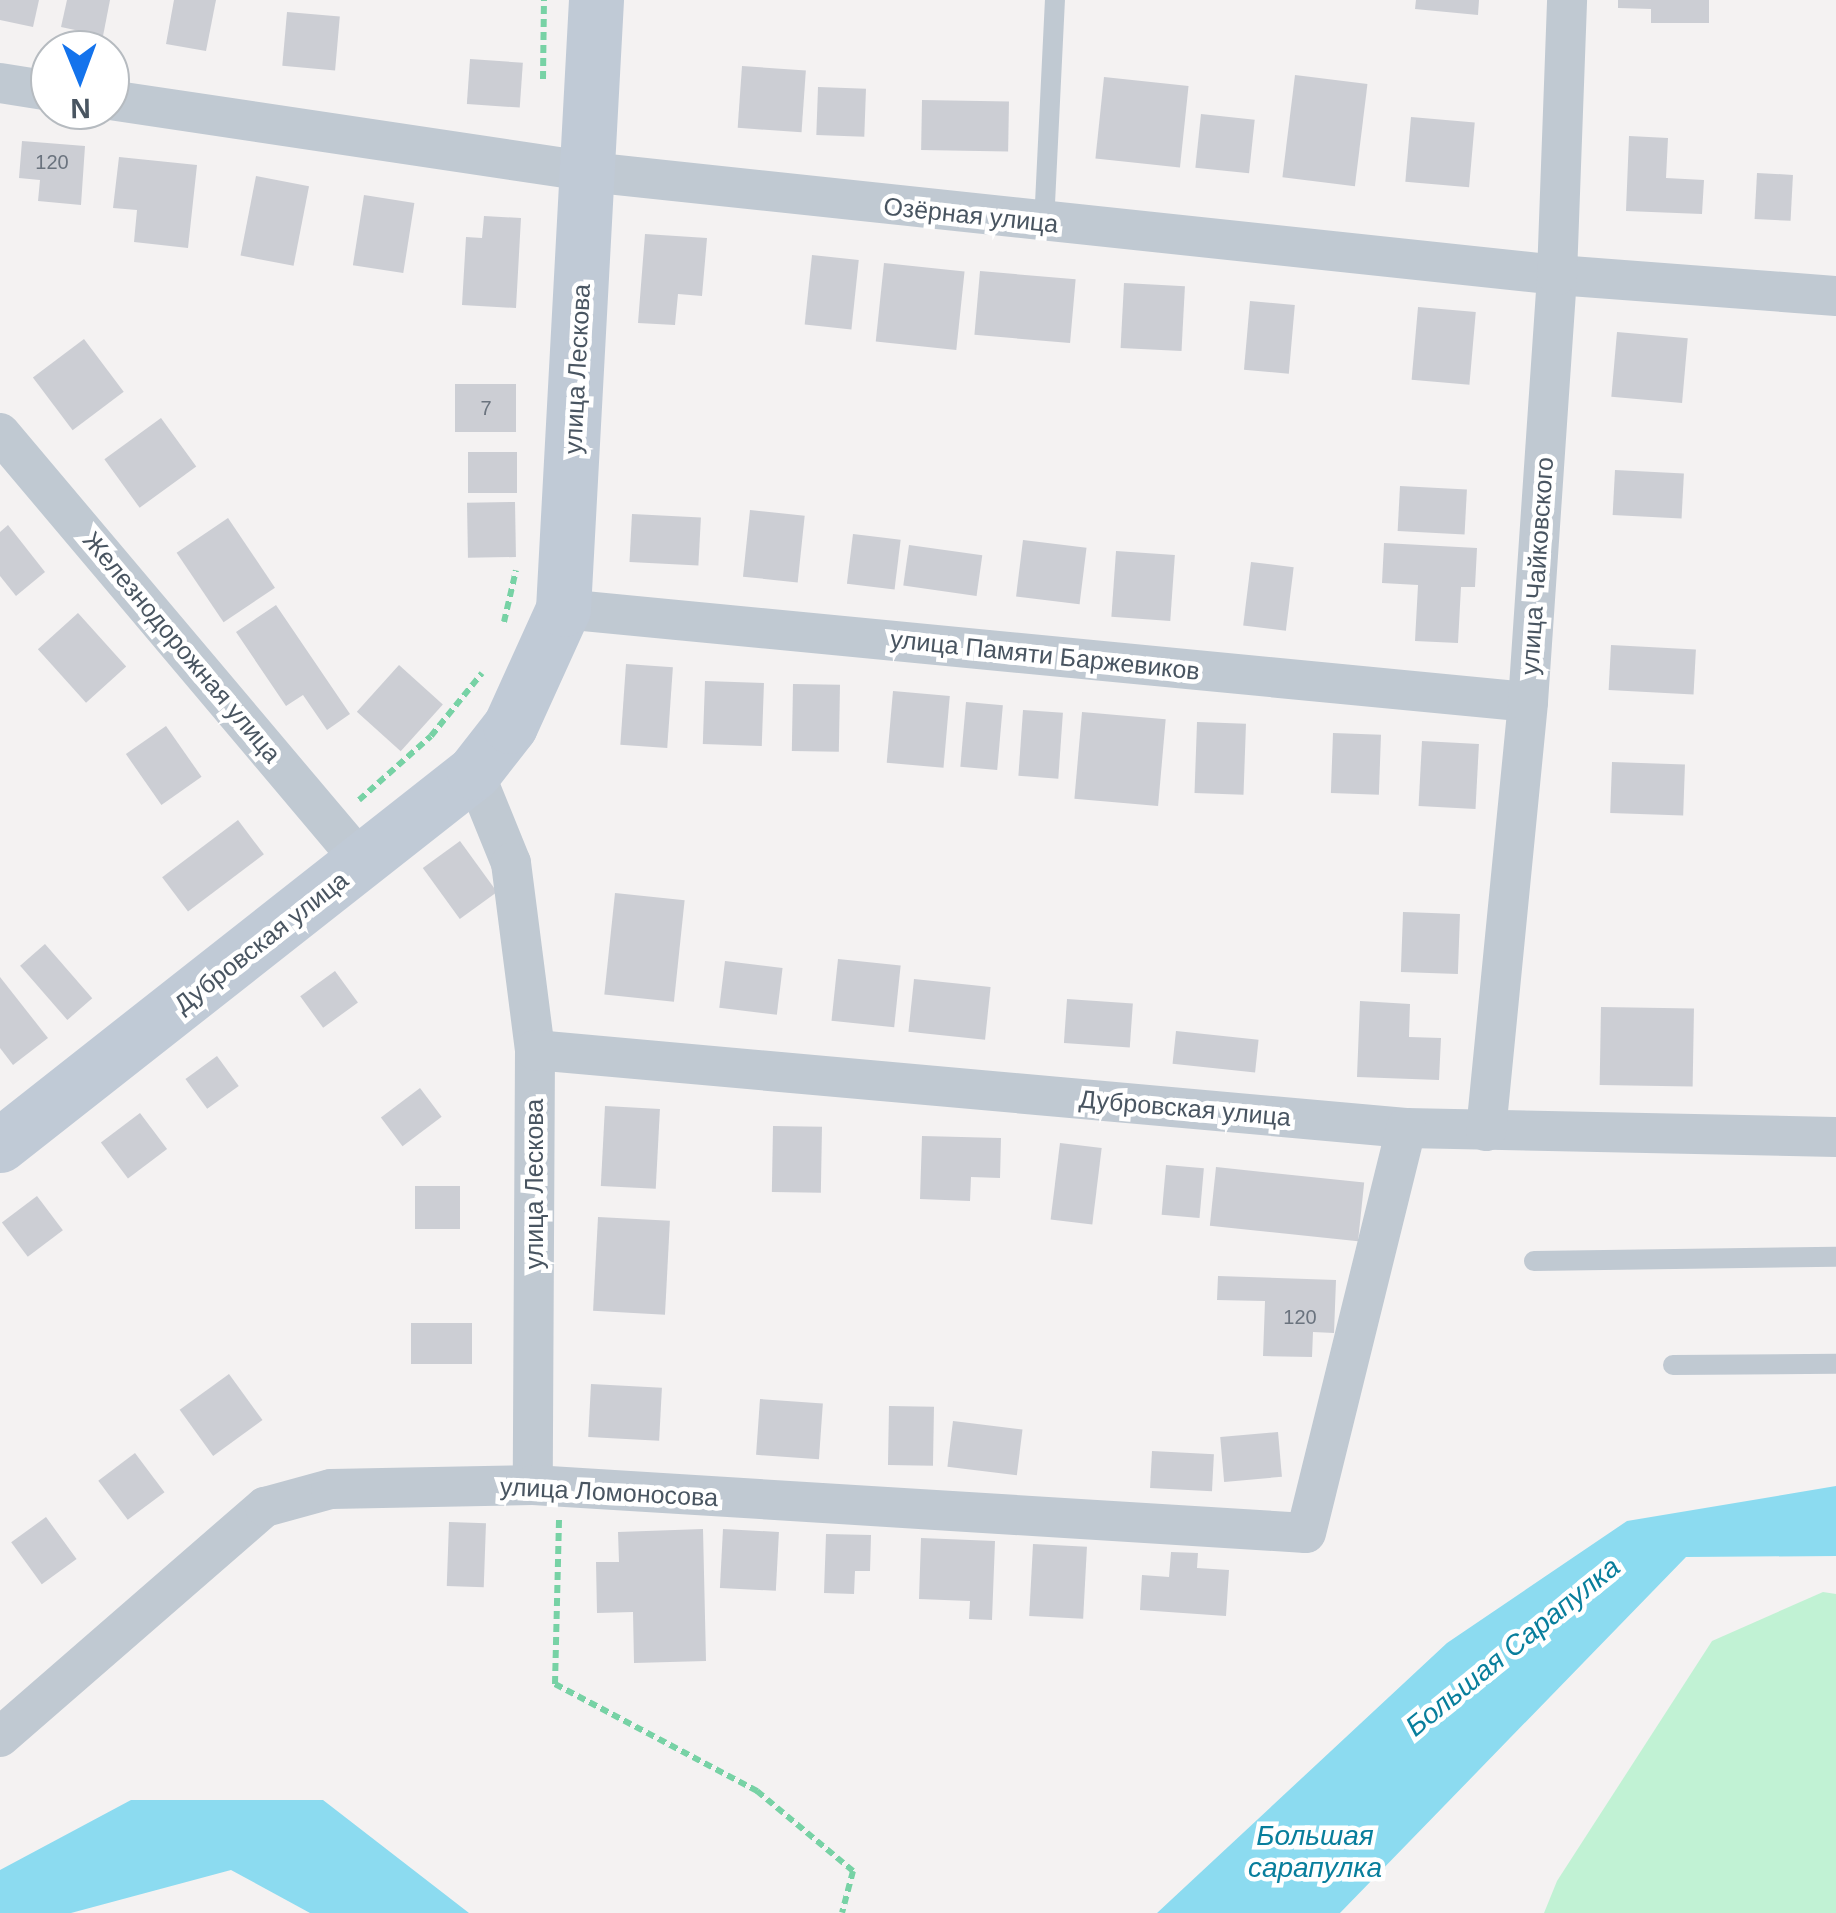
<!DOCTYPE html>
<html>
<head>
<meta charset="utf-8">
<style>
	body { margin:0 }
	#map { position:relative; width:1836px; height:1913px; overflow:hidden; background:#f4f2f2; font-family:Helvetica,sans-serif }
	div>[style] { position:absolute }
	.green>* { inset:0; background:#c1f2d4 }
	.water>* { inset:0; background:#8cdbf0 }
	.building>* { inset:0; background:#ccced4; transform-origin:0 0 }
	.path>* { height:6px; margin-top:-3px; transform-origin:0; background:repeating-linear-gradient(90deg,#77d2a5 0 8px,transparent 0 13px) }
	.lane>* { height:20px; margin:-10px; padding:0 10px; transform-origin:10px; border-radius:10px; background:#c0c9d2 }
	.street>* { height:40px; margin:-20px; padding:0 20px; transform-origin:20px; border-radius:20px; background:#c0c9d2 }
	.secondary>* { height:55px; margin:-27.5px; padding:0 27.5px; transform-origin:27.5px; border-radius:27.5px; background:#c0cad6 }
	span { translate:-50% -50%; white-space:nowrap; text-align:center; line-height:1.15; -webkit-text-stroke:9px #fff; paint-order:stroke }
	.number-label { font-size:20px; color:#6a737e }
	.number-label span { -webkit-text-stroke-width:0 }
	.street-label { font-size:25px; color:#495561 }
	.water-label { font-size:28px; color:#087e9c; font-style:italic }
	.north { position:absolute; left:30px; top:30px; width:100px; height:100px; box-sizing:border-box; background:#fff; border:2px solid #b6bbc0; border-radius:50%; rotate:179deg; font-size:28px; font-weight:700; line-height:40px; text-align:center; color:#495561 }
	.north::after { content:''; display:block; margin:auto; width:35px; height:45px; background:#1473ec; clip-path:polygon(50% 0,100% 100%,50% 72%,0 100%) }
</style>
</head>
<body>
<div id="map">
	<div class="green">
		<div style="clip-path:polygon(1823px 1592px,1836px 1594px,1836px 1913px,1544px 1913px,1557px 1881px,1712px 1641px)"></div>
	</div>
	<div class="water">
		<div style="clip-path:polygon(1836px 1486px,1836px 1556px,1686px 1557px,1340px 1913px,1157px 1913px,1447px 1643px,1627px 1521px)"></div>
		<div style="clip-path:polygon(131px 1800px,323px 1800px,469px 1913px,310px 1913px,231px 1870px,71px 1913px,0 1913px,0 1870px)"></div>
	</div>
	<div class="building">
		<div style="clip-path:polygon(0 0,39px 0,33px 27px,0 20px)"></div>
		<div style="clip-path:polygon(67px 0,110px 0,103px 36px,61px 27px)"></div>
		<div style="clip-path:polygon(174px 0,216px 0,206px 51px,166px 44px)"></div>
		<div style="clip-path:polygon(1416px 0,1479px 0,1478px 15px,1415px 9px)"></div>
		<div style="clip-path:polygon(1618px 0,1709px 0,1709px 23px,1651px 23px,1651px 9px,1618px 8px)"></div>
		<div style="left:287px;top:12px;width:53px;height:54px;rotate:5deg"></div>
		<div style="left:470px;top:59px;width:53px;height:45px;rotate:4deg"></div>
		<div style="left:742px;top:66px;width:64px;height:62px;rotate:4deg"></div>
		<div style="left:1295px;top:75px;width:73px;height:103px;rotate:7deg"></div>
		<div style="left:1104px;top:77px;width:85px;height:82px;rotate:6deg"></div>
		<div style="left:818px;top:87px;width:48px;height:48px;rotate:2deg"></div>
		<div style="left:922px;top:100px;width:87px;height:50px;rotate:1deg"></div>
		<div style="left:1201px;top:114px;width:54px;height:54px;rotate:6deg"></div>
		<div style="left:1411px;top:117px;width:64px;height:65px;rotate:5deg"></div>
		<div style="clip-path:polygon(1629px 136px,1668px 138px,1666px 178px,1704px 180px,1702px 214px,1626px 211px)"></div>
		<div style="clip-path:polygon(22px 141px,85px 146px,81px 205px,38px 201px,40px 180px,19px 178px)"></div>
		<div style="clip-path:polygon(119px 157px,197px 165px,188px 248px,134px 242px,137px 210px,113px 208px)"></div>
		<div style="left:1757px;top:173px;width:36px;height:46px;rotate:3deg"></div>
		<div style="left:256px;top:176px;width:54px;height:81px;rotate:11deg"></div>
		<div style="left:364px;top:195px;width:51px;height:71px;rotate:9deg"></div>
		<div style="clip-path:polygon(484px 216px,521px 218px,516px 308px,462px 305px,466px 237px,482px 238px)"></div>
		<div style="clip-path:polygon(645px 234px,707px 238px,702px 296px,678px 294px,675px 325px,638px 323px)"></div>
		<div style="left:812px;top:255px;width:47px;height:70px;rotate:6deg"></div>
		<div style="left:884px;top:263px;width:81px;height:79px;rotate:6deg"></div>
		<div style="left:980px;top:271px;width:96px;height:64px;rotate:5deg"></div>
		<div style="left:1124px;top:283px;width:61px;height:65px;rotate:3deg"></div>
		<div style="left:1250px;top:301px;width:45px;height:69px;rotate:5deg"></div>
		<div style="left:1418px;top:307px;width:58px;height:73px;rotate:5deg"></div>
		<div style="left:1617px;top:332px;width:71px;height:65px;rotate:5deg"></div>
		<div style="left:84px;top:339px;width:66px;height:64px;rotate:53deg"></div>
		<div style="left:455px;top:384px;width:61px;height:48px"></div>
		<div style="left:161px;top:418px;width:60px;height:70px;rotate:54deg"></div>
		<div style="left:468px;top:452px;width:49px;height:41px"></div>
		<div style="left:1615px;top:470px;width:69px;height:45px;rotate:3deg"></div>
		<div style="left:1400px;top:486px;width:67px;height:45px;rotate:3deg"></div>
		<div style="left:515px;top:502px;width:55px;height:48px;rotate:89deg"></div>
		<div style="left:750px;top:510px;width:55px;height:67px;rotate:6deg"></div>
		<div style="left:632px;top:514px;width:69px;height:48px;rotate:3deg"></div>
		<div style="left:228px;top:518px;width:84px;height:62px;rotate:56deg"></div>
		<div style="clip-path:polygon(8px 525px,45px 572px,16px 596px,0 576px,0 532px)"></div>
		<div style="left:853px;top:534px;width:48px;height:50px;rotate:7deg"></div>
		<div style="left:1023px;top:540px;width:64px;height:57px;rotate:7deg"></div>
		<div style="clip-path:polygon(1384px 543px,1477px 548px,1475px 587px,1461px 587px,1458px 643px,1415px 641px,1418px 585px,1382px 583px)"></div>
		<div style="left:909px;top:545px;width:74px;height:41px;rotate:8deg"></div>
		<div style="left:1116px;top:551px;width:59px;height:66px;rotate:4deg"></div>
		<div style="left:1251px;top:562px;width:43px;height:64px;rotate:7deg"></div>
		<div style="clip-path:polygon(276px 605px,350px 714px,327px 730px,303px 695px,286px 706px,236px 632px)"></div>
		<div style="left:78px;top:613px;width:72px;height:54px;rotate:48deg"></div>
		<div style="left:1611px;top:645px;width:85px;height:45px;rotate:3deg"></div>
		<div style="left:626px;top:664px;width:47px;height:81px;rotate:4deg"></div>
		<div style="left:399px;top:665px;width:59px;height:63px;rotate:42deg"></div>
		<div style="left:705px;top:681px;width:59px;height:63px;rotate:2deg"></div>
		<div style="left:793px;top:684px;width:47px;height:67px;rotate:1deg"></div>
		<div style="left:893px;top:691px;width:57px;height:72px;rotate:5deg"></div>
		<div style="left:966px;top:702px;width:37px;height:65px;rotate:5deg"></div>
		<div style="left:1023px;top:710px;width:40px;height:66px;rotate:4deg"></div>
		<div style="left:1082px;top:712px;width:84px;height:87px;rotate:5deg"></div>
		<div style="left:1197px;top:722px;width:49px;height:71px;rotate:2deg"></div>
		<div style="left:166px;top:726px;width:62px;height:49px;rotate:55deg"></div>
		<div style="left:1333px;top:733px;width:48px;height:60px;rotate:2deg"></div>
		<div style="left:1422px;top:741px;width:57px;height:65px;rotate:3deg"></div>
		<div style="left:1612px;top:762px;width:73px;height:51px;rotate:2deg"></div>
		<div style="left:238px;top:820px;width:43px;height:95px;rotate:53deg"></div>
		<div style="left:460px;top:841px;width:63px;height:46px;rotate:54deg"></div>
		<div style="left:615px;top:893px;width:70px;height:102px;rotate:6deg"></div>
		<div style="left:1403px;top:912px;width:57px;height:60px;rotate:2deg"></div>
		<div style="left:45px;top:944px;width:72px;height:33px;rotate:49deg"></div>
		<div style="left:838px;top:959px;width:63px;height:62px;rotate:6deg"></div>
		<div style="left:725px;top:961px;width:58px;height:47px;rotate:7deg"></div>
		<div style="left:335px;top:971px;width:39px;height:43px;rotate:54deg"></div>
		<div style="clip-path:polygon(0 977px,48px 1038px,13px 1065px,0 1048px)"></div>
		<div style="left:914px;top:979px;width:77px;height:53px;rotate:6deg"></div>
		<div style="left:1067px;top:999px;width:66px;height:44px;rotate:4deg"></div>
		<div style="clip-path:polygon(1360px 1001px,1410px 1004px,1409px 1037px,1441px 1038px,1439px 1080px,1357px 1077px)"></div>
		<div style="left:1601px;top:1007px;width:93px;height:78px;rotate:1deg"></div>
		<div style="left:1176px;top:1031px;width:83px;height:33px;rotate:6deg"></div>
		<div style="left:217px;top:1056px;width:37px;height:39px;rotate:54deg"></div>
		<div style="left:420px;top:1088px;width:36px;height:49px;rotate:53deg"></div>
		<div style="left:605px;top:1106px;width:55px;height:80px;rotate:3deg"></div>
		<div style="left:140px;top:1113px;width:45px;height:49px;rotate:53deg"></div>
		<div style="left:773px;top:1126px;width:49px;height:66px;rotate:1deg"></div>
		<div style="clip-path:polygon(922px 1136px,1001px 1138px,1000px 1178px,971px 1177px,970px 1201px,920px 1199px)"></div>
		<div style="left:1060px;top:1143px;width:42px;height:77px;rotate:7deg"></div>
		<div style="left:1166px;top:1165px;width:38px;height:50px;rotate:5deg"></div>
		<div style="left:1216px;top:1167px;width:149px;height:59px;rotate:6deg"></div>
		<div style="left:460px;top:1186px;width:43px;height:45px;rotate:90deg"></div>
		<div style="left:37px;top:1196px;width:43px;height:44px;rotate:53deg"></div>
		<div style="left:598px;top:1217px;width:72px;height:94px;rotate:3deg"></div>
		<div style="clip-path:polygon(1218px 1276px,1336px 1280px,1334px 1333px,1313px 1332px,1312px 1357px,1263px 1356px,1265px 1301px,1217px 1300px)"></div>
		<div style="left:472px;top:1323px;width:41px;height:61px;rotate:90deg"></div>
		<div style="left:229px;top:1374px;width:57px;height:61px;rotate:54deg"></div>
		<div style="left:591px;top:1384px;width:71px;height:53px;rotate:3deg"></div>
		<div style="left:760px;top:1399px;width:63px;height:56px;rotate:4deg"></div>
		<div style="left:889px;top:1406px;width:45px;height:59px;rotate:1deg"></div>
		<div style="left:953px;top:1421px;width:70px;height:46px;rotate:7deg"></div>
		<div style="left:1278px;top:1432px;width:45px;height:58px;rotate:85deg"></div>
		<div style="left:1152px;top:1451px;width:62px;height:37px;rotate:3deg"></div>
		<div style="left:135px;top:1453px;width:49px;height:46px;rotate:53deg"></div>
		<div style="left:46px;top:1517px;width:52px;height:43px;rotate:54deg"></div>
		<div style="left:449px;top:1522px;width:37px;height:64px;rotate:2deg"></div>
		<div style="clip-path:polygon(703px 1529px,706px 1661px,634px 1663px,633px 1612px,597px 1613px,596px 1562px,619px 1562px,618px 1532px)"></div>
		<div style="left:723px;top:1529px;width:56px;height:59px;rotate:3deg"></div>
		<div style="clip-path:polygon(826px 1534px,871px 1535px,870px 1571px,855px 1571px,854px 1594px,824px 1593px)"></div>
		<div style="clip-path:polygon(921px 1538px,995px 1541px,992px 1620px,969px 1619px,970px 1601px,919px 1599px)"></div>
		<div style="left:1033px;top:1544px;width:54px;height:72px;rotate:3deg"></div>
		<div style="clip-path:polygon(1171px 1552px,1198px 1553px,1197px 1568px,1229px 1570px,1226px 1616px,1140px 1610px,1142px 1575px,1169px 1577px)"></div>
	</div>
	<div class="path">
		<div style="left:543px;top:79px;width:79px;rotate:-89.3deg"></div>
		<div style="left:504px;top:622px;width:53px;rotate:-77deg"></div>
		<div style="left:359px;top:800px;width:96px;rotate:-41.6deg"></div>
		<div style="left:431px;top:736px;width:81px;rotate:-51deg"></div>
		<div style="left:559px;top:1520px;width:164px;rotate:91.4deg"></div>
		<div style="left:555px;top:1684px;width:229px;rotate:27.9deg"></div>
		<div style="left:757px;top:1791px;width:125px;rotate:39.8deg"></div>
		<div style="left:853px;top:1871px;width:43px;rotate:104.7deg"></div>
	</div>
	<div class="lane">
		<div style="left:1044px;top:224px;width:224px;rotate:-87.2deg"></div>
		<div style="left:1534px;top:1261px;width:302px;rotate:-0.8deg"></div>
		<div style="left:1673px;top:1365px;width:163px;rotate:-0.4deg"></div>
	</div>
	<div class="street">
		<div style="left:0;top:83px;width:51px;rotate:9.1deg"></div>
		<div style="left:110px;top:100px;width:484px;rotate:8.5deg"></div>
		<div style="left:589px;top:172px;width:973px;rotate:6.07deg"></div>
		<div style="left:1557px;top:275px;width:280px;rotate:4.3deg"></div>
		<div style="left:0;top:433px;width:561px;rotate:49.84deg"></div>
		<div style="left:563px;top:609px;width:969px;rotate:5.5deg"></div>
		<div style="left:474px;top:772px;width:98px;rotate:67.9deg"></div>
		<div style="left:511px;top:863px;width:189px;rotate:82.7deg"></div>
		<div style="left:535px;top:1050px;width:435px;rotate:90.3deg"></div>
		<div style="left:535px;top:1050px;width:874px;rotate:5.12deg"></div>
		<div style="left:1406px;top:1128px;width:430px;rotate:1.2deg"></div>
		<div style="left:1486px;top:1131px;width:431px;rotate:-84.4deg"></div>
		<div style="left:1528px;top:702px;width:428px;rotate:-86.1deg"></div>
		<div style="left:1557px;top:275px;width:275px;rotate:-87.9deg"></div>
		<div style="left:0;top:1737px;width:351px;rotate:-41deg"></div>
		<div style="left:265px;top:1507px;width:68px;rotate:-15.3deg"></div>
		<div style="left:331px;top:1489px;width:202px;rotate:-1.1deg"></div>
		<div style="left:533px;top:1485px;width:774px;rotate:3.55deg"></div>
		<div style="left:1306px;top:1533px;width:417px;rotate:-76.1deg"></div>
	</div>
	<div class="secondary">
		<div style="left:0;top:1145px;width:603px;rotate:-38.2deg"></div>
		<div style="left:474px;top:772px;width:58px;rotate:-52deg"></div>
		<div style="left:510px;top:726px;width:128px;rotate:-65.6deg"></div>
		<div style="left:563px;top:609px;width:610px;rotate:-86.9deg"></div>
	</div>
	<div class="number-label">
		<span style="left:52px;top:162px">120</span>
		<span style="left:486px;top:408px">7</span>
		<span style="left:1300px;top:1317px">120</span>
	</div>
	<div class="street-label">
		<span style="left:971px;top:215px;rotate:6deg">Озёрная улица</span>
		<span style="left:577px;top:369px;rotate:-87deg">улица Лескова</span>
		<span style="left:1537px;top:566px;rotate:-86deg">улица Чайковского</span>
		<span style="left:182px;top:647px;rotate:50deg">Железнодорожная улица</span>
		<span style="left:1045px;top:655px;rotate:6deg">улица Памяти Баржевиков</span>
		<span style="left:261px;top:942px;rotate:-38deg">Дубровская улица</span>
		<span style="left:1185px;top:1108px;rotate:5deg">Дубровская улица</span>
		<span style="left:534px;top:1184px;rotate:-90deg">улица Лескова</span>
		<span style="left:609px;top:1492px;rotate:3deg">улица Ломоносова</span>
	</div>
	<div class="water-label">
		<span style="left:1513px;top:1647px;rotate:-39deg">Большая Сарапулка</span>
		<span style="left:1315px;top:1852px">Большая<br>сарапулка</span>
	</div>
	<div class="north">N</div>
</div>
</body>
</html>
